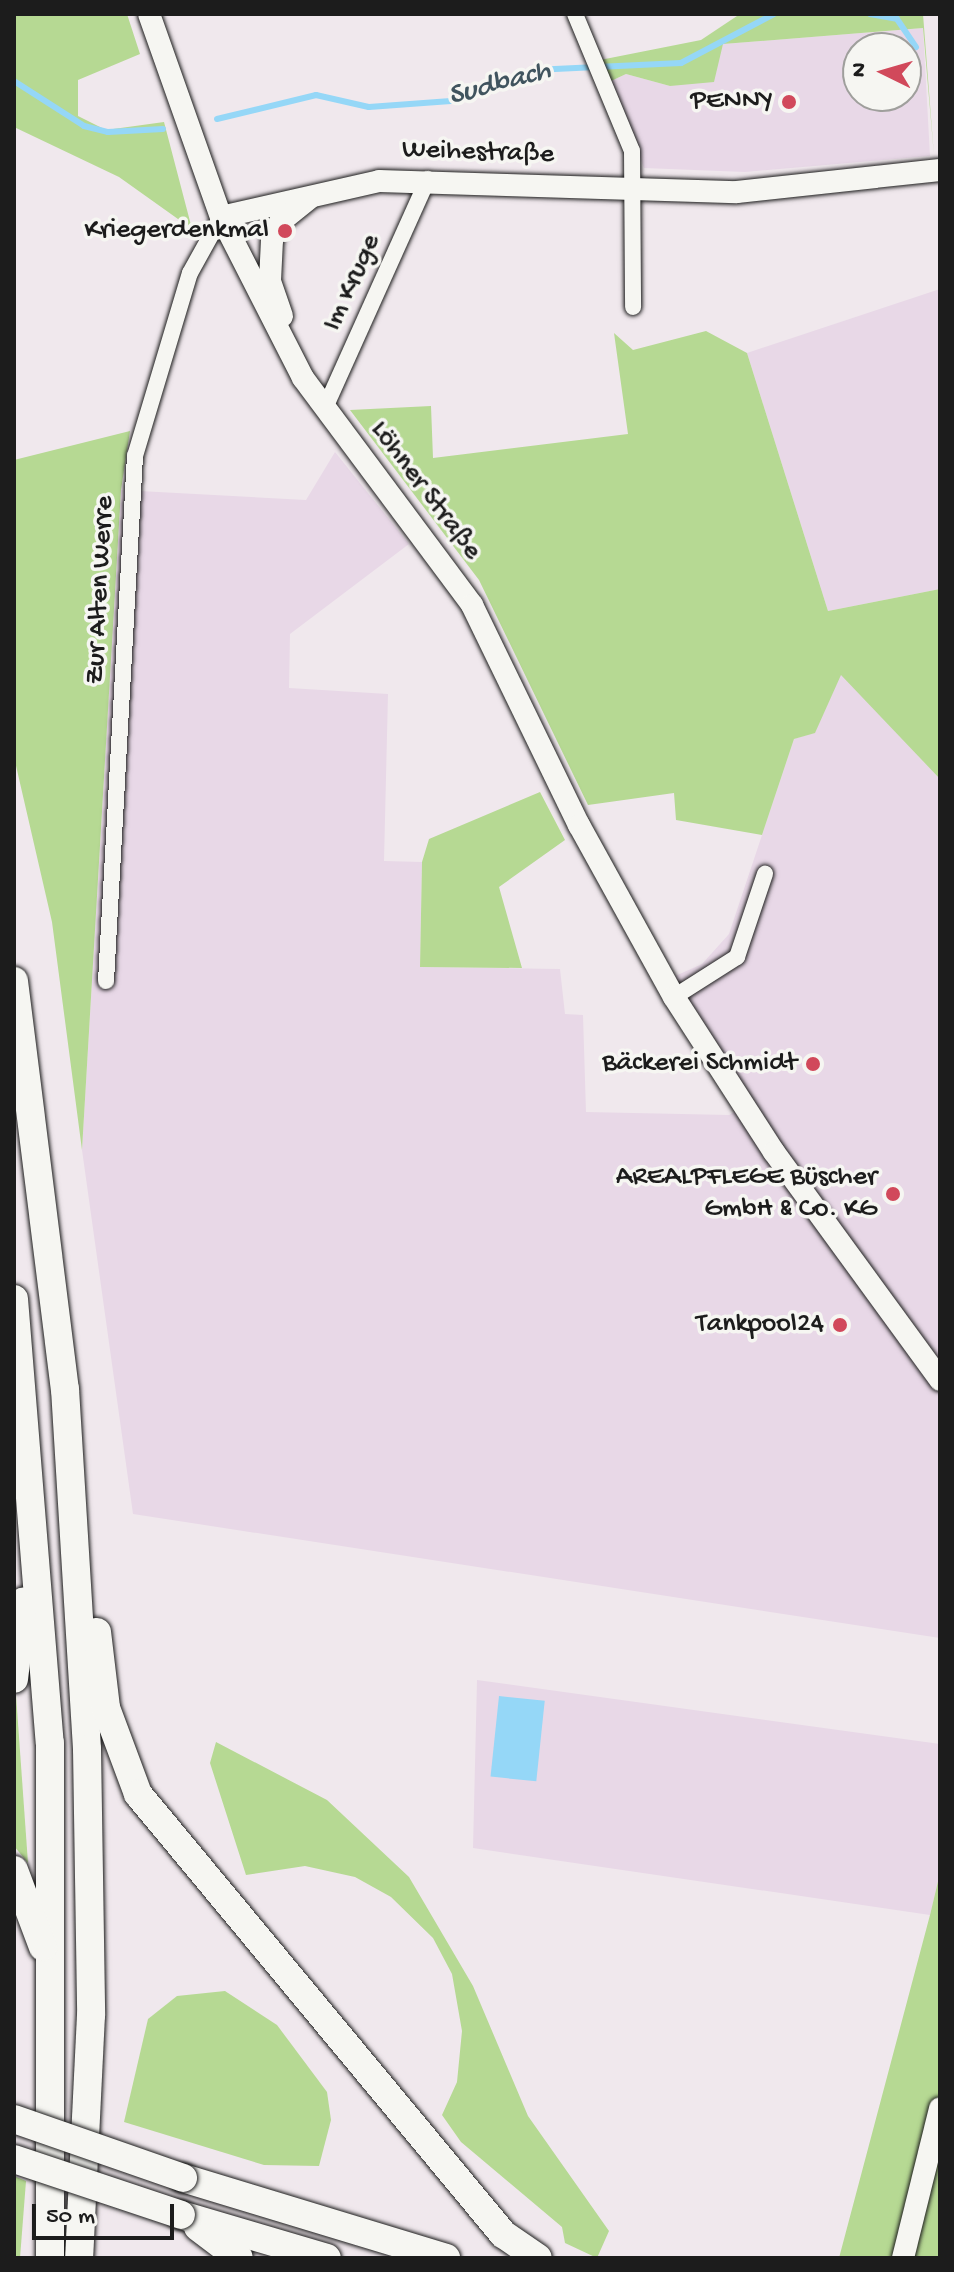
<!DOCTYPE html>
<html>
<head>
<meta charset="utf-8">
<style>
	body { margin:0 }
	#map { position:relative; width:954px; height:2272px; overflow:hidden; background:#f0e8ed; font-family:"Gochi Hand",sans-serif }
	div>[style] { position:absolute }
	.built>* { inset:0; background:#e8d8e7 }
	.green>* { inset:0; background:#b6d993 }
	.water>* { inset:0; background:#95d7f7; transform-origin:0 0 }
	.stream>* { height:6px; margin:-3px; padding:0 3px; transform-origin:3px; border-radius:3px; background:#95d7f7 }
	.roads { filter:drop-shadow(0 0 2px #1c1c1c) drop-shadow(0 0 2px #1c1c1c) }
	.street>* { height:16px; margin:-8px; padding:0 8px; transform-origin:8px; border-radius:8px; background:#f6f6f2 }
	.secondary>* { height:22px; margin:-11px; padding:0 11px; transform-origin:11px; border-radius:11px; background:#f6f6f2 }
	.highway>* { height:28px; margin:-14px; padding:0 14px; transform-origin:14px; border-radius:14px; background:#f6f6f2 }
	.bridges { filter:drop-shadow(0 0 2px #1c1c1c) drop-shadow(0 0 2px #1c1c1c) }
	.highway-bridge>* { height:28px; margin:-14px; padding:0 14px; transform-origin:14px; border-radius:14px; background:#f6f6f2 }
	.dots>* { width:22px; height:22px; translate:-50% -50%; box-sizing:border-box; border:4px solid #f6f6f2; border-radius:50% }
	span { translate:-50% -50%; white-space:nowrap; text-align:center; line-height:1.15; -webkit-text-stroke:7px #f6f6f2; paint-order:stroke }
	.poi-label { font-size:28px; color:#1c1c1c }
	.right { translate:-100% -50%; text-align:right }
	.street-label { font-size:28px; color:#1c1c1c }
	.water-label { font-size:30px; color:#40545e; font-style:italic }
	.frame { position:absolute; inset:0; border:16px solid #1c1c1c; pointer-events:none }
	.north { position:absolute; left:842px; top:32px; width:80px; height:80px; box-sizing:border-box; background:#f6f6f2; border:2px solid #9f9f9c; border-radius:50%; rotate:275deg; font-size:22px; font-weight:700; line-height:32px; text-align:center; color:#1c1c1c }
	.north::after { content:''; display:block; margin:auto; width:28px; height:36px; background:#d1495b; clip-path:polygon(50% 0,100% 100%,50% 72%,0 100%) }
	.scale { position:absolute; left:32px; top:2204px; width:142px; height:36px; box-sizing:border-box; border:4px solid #1c1c1c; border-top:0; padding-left:10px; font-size:24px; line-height:28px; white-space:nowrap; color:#1c1c1c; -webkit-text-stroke:6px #f6f6f2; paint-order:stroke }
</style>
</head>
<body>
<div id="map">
	<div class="built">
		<div style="clip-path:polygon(evenodd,923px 28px,930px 156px,745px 172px,644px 168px,611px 81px,626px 74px,670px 86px,714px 70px,723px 44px,923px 28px,858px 48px,906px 48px,906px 96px,858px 96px,858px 48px)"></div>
		<div style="clip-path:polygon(940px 289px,940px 589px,828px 611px,747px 353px)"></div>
		<div style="clip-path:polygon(335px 452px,409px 544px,290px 634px,289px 688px,388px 694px,384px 861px,422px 862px,420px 967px,560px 969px,565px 1014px,583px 1015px,586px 1112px,729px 1115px,751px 1102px,673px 977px,702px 964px,729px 934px,794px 739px,815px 732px,841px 674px,940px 779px,940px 1638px,133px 1514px,82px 1150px,121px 490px,306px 500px)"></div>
		<div style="clip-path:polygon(477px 1680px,940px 1744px,940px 1873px,930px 1915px,473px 1848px)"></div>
	</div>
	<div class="green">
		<div style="clip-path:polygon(14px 14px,127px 14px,140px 54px,78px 80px,78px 116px,106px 130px,164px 122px,192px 229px,119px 177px,14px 127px)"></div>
		<div style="clip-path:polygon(740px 14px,923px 14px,934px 156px,923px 28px,723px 44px,714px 82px,670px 86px,626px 74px,611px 81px,600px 60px,701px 40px)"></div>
		<div style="clip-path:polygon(706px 331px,747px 353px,828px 611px,940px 589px,940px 779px,841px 675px,815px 733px,794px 739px,762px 835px,676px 820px,674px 793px,588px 805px,479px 580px,350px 410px,431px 406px,433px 458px,628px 434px,614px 333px,633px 350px)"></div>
		<div style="clip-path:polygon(130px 431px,121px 490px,82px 1150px,52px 922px,14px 757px,14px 460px)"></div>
		<div style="clip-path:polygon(540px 792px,565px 840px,499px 887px,522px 968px,420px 967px,422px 862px,429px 839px)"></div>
		<div style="clip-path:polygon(16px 1695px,28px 1863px,14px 1846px)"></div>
		<div style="clip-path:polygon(216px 1742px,327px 1800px,409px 1877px,473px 1986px,528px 2116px,609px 2231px,597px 2258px,565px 2243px,562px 2227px,461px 2142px,442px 2115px,457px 2082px,462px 2031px,452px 1974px,433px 1938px,391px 1897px,355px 1877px,305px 1866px,246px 1875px,210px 1763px)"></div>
		<div style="clip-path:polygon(940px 1873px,940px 2258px,839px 2258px,930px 1915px)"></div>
		<div style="clip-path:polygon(225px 1991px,277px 2025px,327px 2092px,331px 2120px,319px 2166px,264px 2165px,124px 2122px,148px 2019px,177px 1996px)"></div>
		<div style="clip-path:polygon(14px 2176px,26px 2181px,20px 2258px,14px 2258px)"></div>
	</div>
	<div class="water">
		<div style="left:499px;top:1696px;width:46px;height:81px;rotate:6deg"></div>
	</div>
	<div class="stream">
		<div style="left:870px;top:14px;width:27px;rotate:10deg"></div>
		<div style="left:897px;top:19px;width:34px;rotate:56deg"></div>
		<div style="left:14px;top:81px;width:83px;rotate:32.7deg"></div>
		<div style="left:84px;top:126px;width:25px;rotate:14deg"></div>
		<div style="left:108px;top:132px;width:55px;rotate:-3.1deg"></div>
		<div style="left:217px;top:119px;width:102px;rotate:-13.6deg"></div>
		<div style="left:316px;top:95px;width:54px;rotate:12.8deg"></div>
		<div style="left:369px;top:107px;width:82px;rotate:-4.2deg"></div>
		<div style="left:451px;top:101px;width:89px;rotate:-20.5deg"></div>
		<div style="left:534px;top:70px;width:147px;rotate:-2.7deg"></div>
		<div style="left:681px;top:63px;width:105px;rotate:-27.8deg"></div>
	</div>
	<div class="roads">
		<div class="street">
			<div style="left:575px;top:14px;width:148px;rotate:67.4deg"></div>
			<div style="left:632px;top:151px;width:156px;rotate:89.6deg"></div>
			<div style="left:325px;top:408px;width:251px;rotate:-65.8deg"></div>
			<div style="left:106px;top:981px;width:526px;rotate:-86.84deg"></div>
			<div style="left:135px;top:456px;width:191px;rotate:-73.3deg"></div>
			<div style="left:190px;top:273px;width:64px;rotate:-61deg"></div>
			<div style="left:674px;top:997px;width:75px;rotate:-32.4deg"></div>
			<div style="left:737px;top:957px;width:88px;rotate:-71.4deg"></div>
		</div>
		<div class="secondary">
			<div style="left:149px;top:14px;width:215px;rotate:70.5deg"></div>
			<div style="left:221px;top:217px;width:181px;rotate:63deg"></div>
			<div style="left:303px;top:378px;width:283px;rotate:53.3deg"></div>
			<div style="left:472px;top:605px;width:245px;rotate:64.1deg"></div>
			<div style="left:579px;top:825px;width:196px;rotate:61.1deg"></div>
			<div style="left:674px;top:997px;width:184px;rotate:57.2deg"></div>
			<div style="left:774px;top:1152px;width:282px;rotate:53.9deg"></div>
			<div style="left:221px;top:217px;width:162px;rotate:-12.8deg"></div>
			<div style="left:379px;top:181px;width:358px;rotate:1.8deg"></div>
			<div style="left:737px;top:192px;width:204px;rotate:-6.2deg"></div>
			<div style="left:282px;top:316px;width:37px;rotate:-109deg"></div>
			<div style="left:270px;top:281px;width:41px;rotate:-87.2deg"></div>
			<div style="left:272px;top:240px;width:20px;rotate:-66deg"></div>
			<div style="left:280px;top:222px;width:38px;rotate:-39deg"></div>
			<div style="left:903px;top:2258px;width:154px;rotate:-76.1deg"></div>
		</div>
		<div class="highway">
			<div style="left:14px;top:981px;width:411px;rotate:82.9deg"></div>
			<div style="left:65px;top:1389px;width:361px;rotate:86.5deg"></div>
			<div style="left:87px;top:1749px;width:266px;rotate:89.1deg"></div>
			<div style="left:91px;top:2015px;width:243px;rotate:92.8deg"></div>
			<div style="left:14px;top:1299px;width:445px;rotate:85.4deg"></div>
			<div style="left:50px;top:1743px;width:515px;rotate:90deg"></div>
			<div style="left:97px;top:1632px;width:77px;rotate:83.2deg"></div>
			<div style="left:106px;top:1708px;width:92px;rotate:69.6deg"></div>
			<div style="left:138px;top:1794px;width:572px;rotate:50.32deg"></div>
			<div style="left:503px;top:2234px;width:42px;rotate:34.4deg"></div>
			<div style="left:14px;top:1679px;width:78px;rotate:-83.3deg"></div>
			<div style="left:14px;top:1870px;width:82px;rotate:69.4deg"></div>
			<div style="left:183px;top:2178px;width:275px;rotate:16.9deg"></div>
			<div style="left:181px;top:2215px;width:152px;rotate:16.4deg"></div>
			<div style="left:198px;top:2227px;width:51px;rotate:37.1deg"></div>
		</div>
	</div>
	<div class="bridges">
		<div class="highway-bridge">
			<div style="left:14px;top:2119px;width:179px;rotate:19.2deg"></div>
			<div style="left:14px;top:2159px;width:176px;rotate:18.5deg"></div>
		</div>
	</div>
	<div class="dots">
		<div style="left:789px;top:102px;background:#d1495b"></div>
		<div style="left:285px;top:231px;background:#d1495b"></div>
		<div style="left:813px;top:1064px;background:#d1495b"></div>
		<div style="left:893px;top:1194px;background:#d1495b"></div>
		<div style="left:840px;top:1325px;background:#d1495b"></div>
	</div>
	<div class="poi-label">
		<span class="right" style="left:773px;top:102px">PENNY</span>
		<span class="right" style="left:269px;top:231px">Kriegerdenkmal</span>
		<span class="right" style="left:797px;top:1064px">Bäckerei Schmidt</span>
		<span class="right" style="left:877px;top:1194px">AREALPFLEGE Büscher<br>GmbH &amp; Co. KG</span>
		<span class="right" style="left:824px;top:1325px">Tankpool24</span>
	</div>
	<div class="street-label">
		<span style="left:478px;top:153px;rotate:2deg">Weihestraße</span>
		<span style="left:353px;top:283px;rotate:-66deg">Im Kruge</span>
		<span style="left:425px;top:491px;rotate:53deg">Löhner Straße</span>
		<span style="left:101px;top:590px;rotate:-87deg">Zur Alten Werre</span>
	</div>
	<div class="water-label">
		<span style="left:500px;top:85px;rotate:-15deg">Sudbach</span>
	</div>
	<div class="frame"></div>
	<div class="north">N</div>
	<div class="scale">50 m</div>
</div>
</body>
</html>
